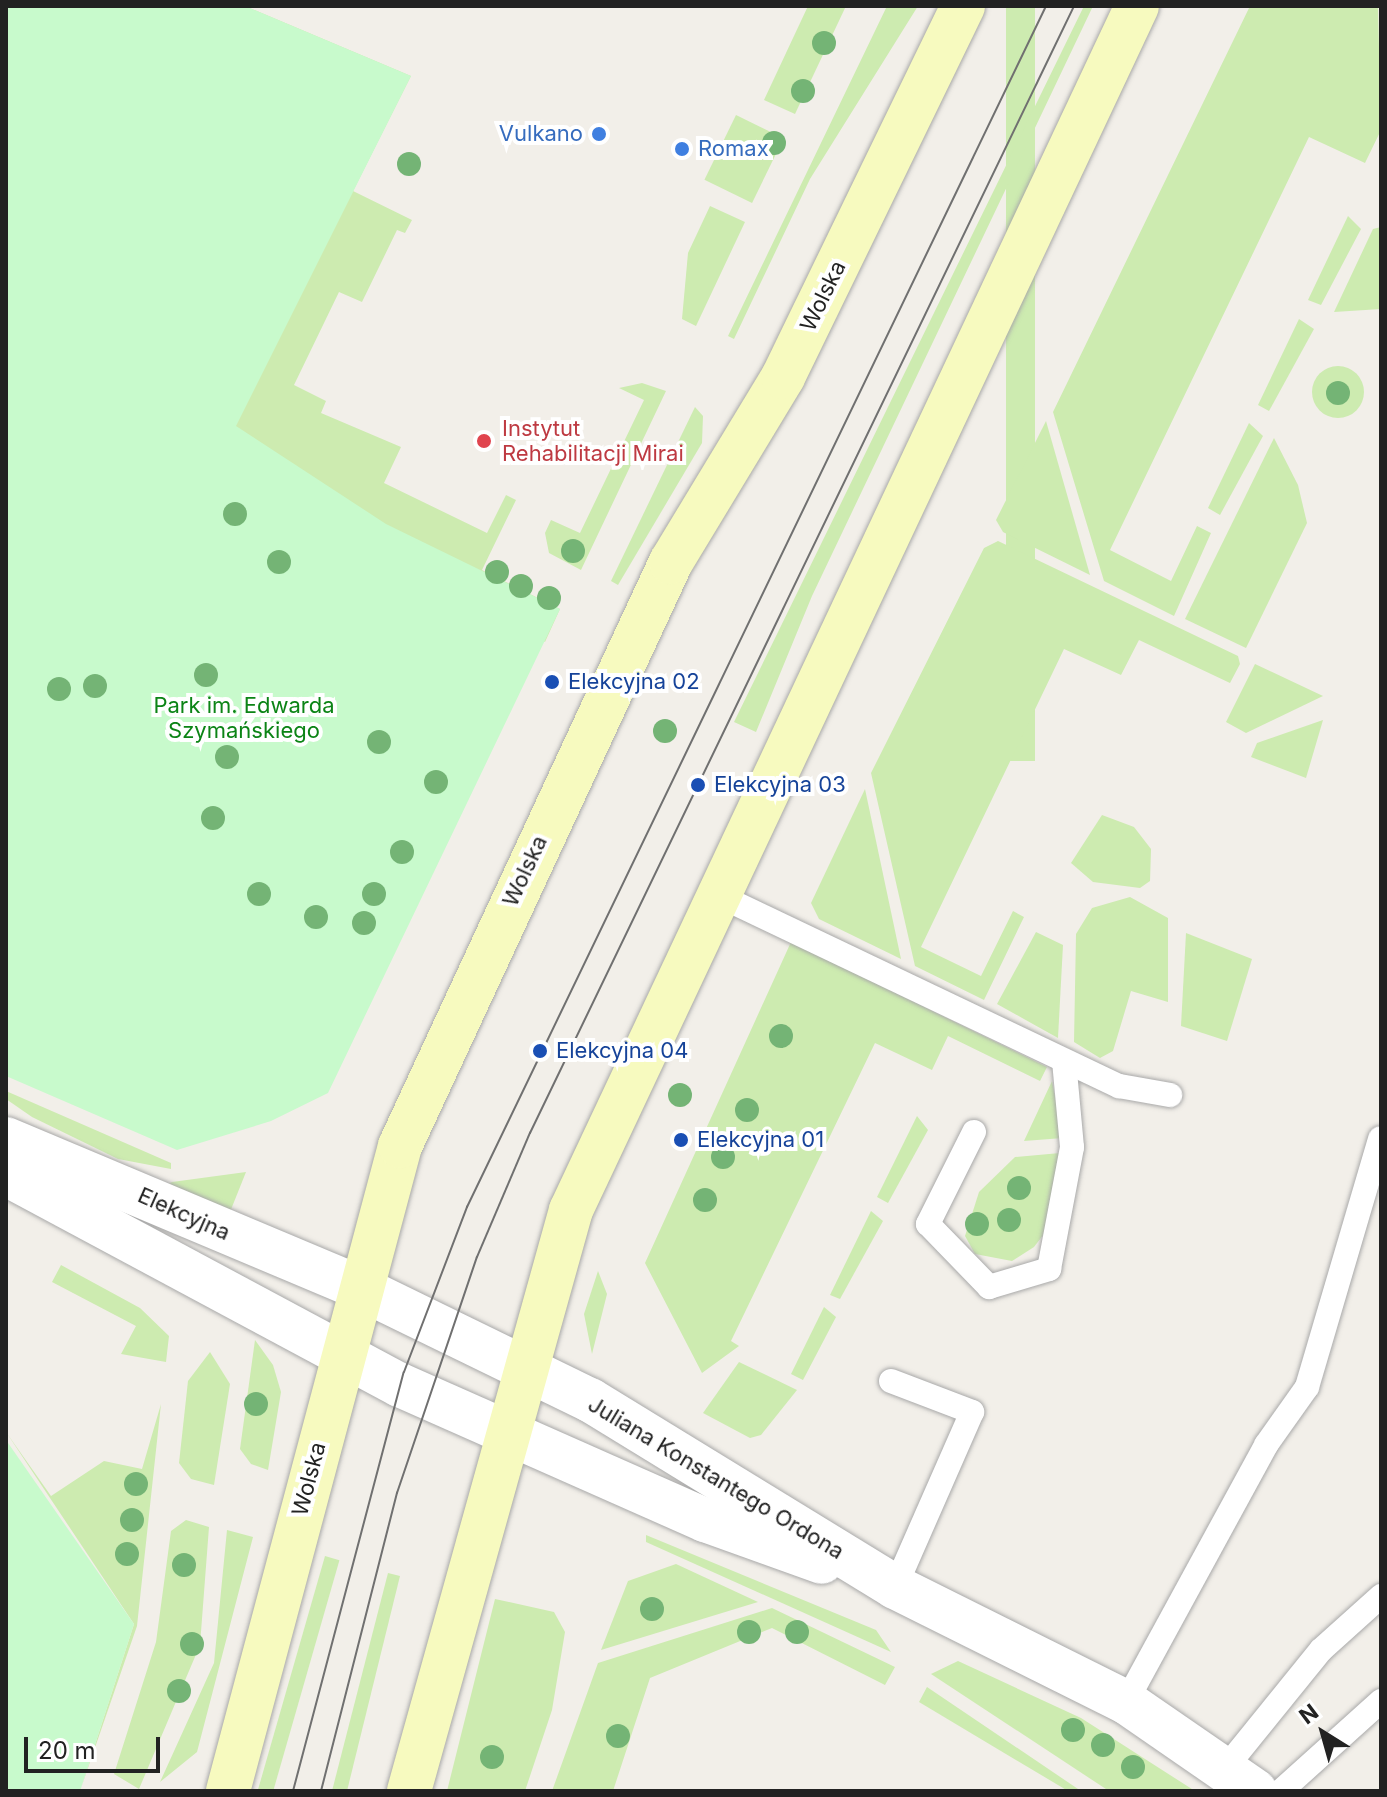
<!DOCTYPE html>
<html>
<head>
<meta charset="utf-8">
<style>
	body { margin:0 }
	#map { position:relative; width:1387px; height:1797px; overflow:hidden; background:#f2efe9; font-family:Inter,sans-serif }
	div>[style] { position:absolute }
	.grass>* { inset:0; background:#cdebb0; transform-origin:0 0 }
	.round { border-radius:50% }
	.park>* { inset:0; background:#c8facc }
	.roads { filter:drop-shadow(0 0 2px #a9a9a9) drop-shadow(0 0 2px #a9a9a9) }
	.service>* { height:24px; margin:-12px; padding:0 12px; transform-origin:12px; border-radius:12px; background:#fff }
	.tertiary>* { height:44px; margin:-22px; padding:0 22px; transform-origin:22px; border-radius:22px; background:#fff }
	.secondary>* { height:44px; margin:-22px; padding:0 22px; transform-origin:22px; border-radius:22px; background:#f7fabf }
	.tram>* { height:2px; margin:-1px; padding:0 1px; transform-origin:1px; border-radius:1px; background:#707070 }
	.trees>* { width:24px; height:24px; margin:-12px; border-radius:50%; background:#74b475 }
	.dots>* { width:22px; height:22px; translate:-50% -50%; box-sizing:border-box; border:4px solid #fff; border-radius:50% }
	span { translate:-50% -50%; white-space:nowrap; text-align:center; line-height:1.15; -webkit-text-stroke:8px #fff; paint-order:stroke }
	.shop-label { font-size:22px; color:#366cbe }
	.right { translate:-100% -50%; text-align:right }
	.left { translate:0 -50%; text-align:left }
	.street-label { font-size:22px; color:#222 }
	.health-label { font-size:22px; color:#be3a42 }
	.transit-label { font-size:22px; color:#164399 }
	.park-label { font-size:22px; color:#0c8416 }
	.frame { position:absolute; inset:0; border:8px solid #222; pointer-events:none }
	.north { position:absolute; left:1283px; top:1693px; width:80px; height:80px; -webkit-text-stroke:6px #fff; paint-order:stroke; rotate:323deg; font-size:22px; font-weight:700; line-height:32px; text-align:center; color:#222 }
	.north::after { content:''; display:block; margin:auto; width:28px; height:36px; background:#222; clip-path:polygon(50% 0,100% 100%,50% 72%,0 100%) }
	.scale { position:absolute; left:24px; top:1737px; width:136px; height:36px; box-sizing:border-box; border:4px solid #222; border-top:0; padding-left:10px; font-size:24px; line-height:28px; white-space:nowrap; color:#222; -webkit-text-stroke:6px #fff; paint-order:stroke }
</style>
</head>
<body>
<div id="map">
	<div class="grass">
		<div style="clip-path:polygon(245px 6px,411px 76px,353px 191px,412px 220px,405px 233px,397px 230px,362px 302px,339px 292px,294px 385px,326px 401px,321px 413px,401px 447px,384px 483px,487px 533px,506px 495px,516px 500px,482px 570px,560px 609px,545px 642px,231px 428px)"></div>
		<div style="clip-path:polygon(808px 6px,846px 6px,795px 114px,764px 100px)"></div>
		<div style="clip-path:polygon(887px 6px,918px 6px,810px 179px,734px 339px,728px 336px)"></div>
		<div style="left:1006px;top:6px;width:29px;height:755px"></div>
		<div style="clip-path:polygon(1084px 6px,1093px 6px,812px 596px,756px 732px,734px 722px)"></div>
		<div style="clip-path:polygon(1250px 6px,1378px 6px,1381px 130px,1365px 163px,1309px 137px,1110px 550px,1171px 581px,1197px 526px,1211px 533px,1174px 616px,1104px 581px,1053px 412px)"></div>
		<div style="left:736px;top:115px;width:53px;height:72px;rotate:26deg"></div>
		<div style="clip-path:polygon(710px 206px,745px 222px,696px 326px,682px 319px,688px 253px)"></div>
		<div style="clip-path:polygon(1348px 216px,1361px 229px,1321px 305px,1308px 300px)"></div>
		<div style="clip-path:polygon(1381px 227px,1381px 309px,1334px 312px,1373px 229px)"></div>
		<div style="clip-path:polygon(1299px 319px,1314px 329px,1269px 411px,1258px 405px)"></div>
		<div class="round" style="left:1312px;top:366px;width:52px;height:52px"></div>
		<div style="clip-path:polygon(642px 383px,666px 391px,581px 570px,549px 553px,545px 533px,551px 520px,580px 533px,644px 400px,619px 388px)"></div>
		<div style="clip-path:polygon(695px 407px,703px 416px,702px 443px,618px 585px,611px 581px)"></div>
		<div style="clip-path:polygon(1046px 421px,1090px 575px,1003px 532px,996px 520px)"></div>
		<div style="clip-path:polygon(1249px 423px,1263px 436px,1220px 515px,1208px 508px)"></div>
		<div style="clip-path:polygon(1274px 438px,1298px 485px,1307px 523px,1246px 648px,1185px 619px)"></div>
		<div style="clip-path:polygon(998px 541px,1238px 656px,1240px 664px,1230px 683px,1139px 640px,1121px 675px,1064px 649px,921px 947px,981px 976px,1013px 911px,1024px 917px,984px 1000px,915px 966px,871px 773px,984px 548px)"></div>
		<div style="clip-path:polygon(1255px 664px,1323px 696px,1246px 733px,1226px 722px)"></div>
		<div style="clip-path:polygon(1323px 720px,1306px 778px,1251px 757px,1257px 743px)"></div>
		<div style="clip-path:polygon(865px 789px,901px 959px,819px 919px,811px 903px)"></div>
		<div style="clip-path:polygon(1102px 815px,1134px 827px,1151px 849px,1150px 881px,1140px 888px,1093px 882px,1071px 863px)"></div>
		<div style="clip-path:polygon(1130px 897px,1168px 918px,1168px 1002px,1131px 991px,1113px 1051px,1100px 1058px,1074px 1042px,1076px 934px,1092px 908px)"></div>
		<div style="clip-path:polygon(1036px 932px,1063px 945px,1058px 1038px,997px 1004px)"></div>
		<div style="clip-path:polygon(1186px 933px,1252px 959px,1227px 1041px,1181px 1026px)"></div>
		<div style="clip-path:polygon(791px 942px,1047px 1067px,1040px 1081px,948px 1036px,932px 1070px,875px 1043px,731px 1341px,739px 1346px,702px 1373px,645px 1263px)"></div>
		<div style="clip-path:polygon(1052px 1081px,1063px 1138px,1024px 1141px)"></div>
		<div style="clip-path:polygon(6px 1091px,171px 1163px,171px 1169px,118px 1159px,32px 1117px,6px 1099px)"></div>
		<div style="clip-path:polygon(917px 1116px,928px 1130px,888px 1203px,877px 1197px)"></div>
		<div style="clip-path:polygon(1060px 1153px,1047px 1230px,1034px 1247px,1012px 1261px,975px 1254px,965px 1236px,979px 1192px,1015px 1157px)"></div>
		<div style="clip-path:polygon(246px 1172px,230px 1212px,167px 1185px,172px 1182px)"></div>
		<div style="clip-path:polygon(871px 1211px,883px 1221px,840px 1299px,830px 1295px)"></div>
		<div style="clip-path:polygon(61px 1265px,140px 1308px,169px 1336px,166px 1362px,121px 1354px,136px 1326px,52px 1282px)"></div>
		<div style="clip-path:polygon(598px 1271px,607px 1294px,592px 1354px,584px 1314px)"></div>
		<div style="clip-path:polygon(824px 1307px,836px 1317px,803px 1380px,791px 1374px)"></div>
		<div style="clip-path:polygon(255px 1340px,273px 1365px,281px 1392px,268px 1470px,251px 1464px,240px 1449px)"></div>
		<div style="clip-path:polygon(210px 1352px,230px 1384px,214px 1485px,191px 1479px,179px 1463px,188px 1381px)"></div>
		<div style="clip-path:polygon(739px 1362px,797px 1390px,761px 1435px,750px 1438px,703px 1413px)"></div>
		<div style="clip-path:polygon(161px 1404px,137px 1626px,80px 1791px,134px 1624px,6px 1432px,51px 1496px,104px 1461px,142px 1469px)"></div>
		<div style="clip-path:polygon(186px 1520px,209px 1527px,200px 1645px,139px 1789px,114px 1774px,156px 1642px,171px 1531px)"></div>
		<div style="clip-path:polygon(227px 1530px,253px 1537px,197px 1752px,160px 1782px,214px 1663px)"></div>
		<div style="clip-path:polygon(646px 1535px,876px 1630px,891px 1652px,646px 1542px)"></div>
		<div style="left:325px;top:1556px;width:15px;height:243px;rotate:16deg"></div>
		<div style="clip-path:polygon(676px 1564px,758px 1602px,601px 1650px,628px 1581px)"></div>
		<div style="clip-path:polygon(388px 1573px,400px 1576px,347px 1791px,332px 1791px)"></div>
		<div style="clip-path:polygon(495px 1599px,554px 1612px,565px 1632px,552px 1710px,525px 1791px,447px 1791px)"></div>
		<div style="clip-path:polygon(772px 1608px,895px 1667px,885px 1685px,772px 1628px,650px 1678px,613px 1791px,552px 1791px,598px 1663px)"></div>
		<div style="clip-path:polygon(958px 1661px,1081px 1718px,1195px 1791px,1109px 1791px,931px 1674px)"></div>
		<div style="clip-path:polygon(927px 1687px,1081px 1791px,1068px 1791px,919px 1702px)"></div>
	</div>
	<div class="park">
		<div style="clip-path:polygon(6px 6px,245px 6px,411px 76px,236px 426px,386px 524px,560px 609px,328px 1093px,271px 1121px,177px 1150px,6px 1076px)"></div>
		<div style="clip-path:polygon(6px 1440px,134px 1624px,80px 1791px,6px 1791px)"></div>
	</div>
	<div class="roads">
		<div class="service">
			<div style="left:720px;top:896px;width:442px;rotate:25.5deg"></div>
			<div style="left:1119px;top:1086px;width:52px;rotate:10deg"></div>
			<div style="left:974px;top:1132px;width:103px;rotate:116.6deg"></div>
			<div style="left:928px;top:1224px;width:88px;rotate:45.9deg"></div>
			<div style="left:989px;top:1287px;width:63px;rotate:-16.7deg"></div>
			<div style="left:1049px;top:1269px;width:124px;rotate:-79.3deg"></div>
			<div style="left:1072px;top:1147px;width:86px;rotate:-95.3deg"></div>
			<div style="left:891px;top:1381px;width:87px;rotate:20.9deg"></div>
			<div style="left:972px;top:1412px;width:191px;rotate:113.7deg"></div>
			<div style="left:1126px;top:1702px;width:293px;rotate:-61.4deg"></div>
			<div style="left:1266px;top:1445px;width:71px;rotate:-54.7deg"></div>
			<div style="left:1307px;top:1387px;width:259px;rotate:-73.6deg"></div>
			<div style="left:1227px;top:1766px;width:149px;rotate:-51deg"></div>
			<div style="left:1321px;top:1650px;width:81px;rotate:-42deg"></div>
			<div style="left:1281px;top:1791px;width:135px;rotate:-42deg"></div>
		</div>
		<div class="tertiary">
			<div style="left:6px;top:1139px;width:386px;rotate:22.8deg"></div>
			<div style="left:362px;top:1289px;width:254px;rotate:26deg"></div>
			<div style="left:590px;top:1400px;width:358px;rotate:31.5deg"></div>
			<div style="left:895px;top:1587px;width:258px;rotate:26.5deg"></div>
			<div style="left:1126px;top:1702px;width:157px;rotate:34.6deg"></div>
			<div style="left:6px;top:1174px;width:447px;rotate:28.2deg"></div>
			<div style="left:400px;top:1385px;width:334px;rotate:23.9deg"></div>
			<div style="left:705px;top:1520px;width:124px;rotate:19.7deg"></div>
		</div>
		<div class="secondary">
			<div style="left:228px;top:1791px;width:668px;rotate:-75.07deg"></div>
			<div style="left:400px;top:1146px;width:644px;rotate:-65.11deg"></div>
			<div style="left:671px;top:562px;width:216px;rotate:-58.8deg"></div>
			<div style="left:783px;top:377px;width:412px;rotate:-64.1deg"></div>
			<div style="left:409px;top:1791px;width:603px;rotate:-74.42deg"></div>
			<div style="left:571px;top:1210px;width:1330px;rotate:-64.82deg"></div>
		</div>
	</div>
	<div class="tram">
		<div style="left:293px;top:1791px;width:433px;rotate:-75.2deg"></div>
		<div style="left:404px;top:1372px;width:177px;rotate:-69.1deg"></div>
		<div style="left:467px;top:1207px;width:1333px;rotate:-64.26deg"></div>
		<div style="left:321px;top:1791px;width:308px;rotate:-75.7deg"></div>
		<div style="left:397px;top:1493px;width:249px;rotate:-71.3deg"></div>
		<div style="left:477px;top:1257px;width:135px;rotate:-66.9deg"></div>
		<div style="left:530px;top:1133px;width:1251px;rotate:-64.23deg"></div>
	</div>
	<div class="trees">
		<div style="left:824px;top:43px"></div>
		<div style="left:803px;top:91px"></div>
		<div style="left:774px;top:143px"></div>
		<div style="left:409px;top:164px"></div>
		<div style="left:1338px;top:393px"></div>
		<div style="left:235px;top:514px"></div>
		<div style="left:573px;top:551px"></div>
		<div style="left:279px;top:562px"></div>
		<div style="left:497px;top:572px"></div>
		<div style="left:521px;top:586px"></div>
		<div style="left:549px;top:598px"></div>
		<div style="left:206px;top:675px"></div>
		<div style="left:95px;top:686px"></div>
		<div style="left:59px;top:689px"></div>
		<div style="left:665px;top:731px"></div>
		<div style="left:379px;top:742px"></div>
		<div style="left:227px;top:757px"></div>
		<div style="left:436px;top:782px"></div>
		<div style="left:213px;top:818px"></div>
		<div style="left:402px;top:852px"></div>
		<div style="left:259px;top:894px"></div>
		<div style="left:374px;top:894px"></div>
		<div style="left:316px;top:917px"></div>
		<div style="left:364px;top:923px"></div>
		<div style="left:781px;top:1036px"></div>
		<div style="left:680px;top:1095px"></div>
		<div style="left:747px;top:1110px"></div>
		<div style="left:723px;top:1157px"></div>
		<div style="left:1019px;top:1188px"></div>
		<div style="left:705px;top:1200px"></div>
		<div style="left:1009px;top:1220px"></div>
		<div style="left:977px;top:1224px"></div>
		<div style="left:256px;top:1404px"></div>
		<div style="left:136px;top:1484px"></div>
		<div style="left:132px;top:1520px"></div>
		<div style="left:127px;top:1554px"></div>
		<div style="left:184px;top:1565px"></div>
		<div style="left:652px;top:1609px"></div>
		<div style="left:749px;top:1632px"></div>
		<div style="left:797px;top:1632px"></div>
		<div style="left:192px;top:1644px"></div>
		<div style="left:179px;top:1691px"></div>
		<div style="left:1073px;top:1730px"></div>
		<div style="left:618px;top:1736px"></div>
		<div style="left:1103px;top:1745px"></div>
		<div style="left:492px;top:1757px"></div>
		<div style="left:1133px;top:1767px"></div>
	</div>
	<div class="dots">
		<div style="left:599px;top:134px;background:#3f7fe0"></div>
		<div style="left:682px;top:149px;background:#3f7fe0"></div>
		<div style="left:484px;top:441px;background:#e0444e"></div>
		<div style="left:552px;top:682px;background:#1a4fb4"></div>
		<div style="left:698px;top:785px;background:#1a4fb4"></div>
		<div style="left:540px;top:1051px;background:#1a4fb4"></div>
		<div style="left:681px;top:1140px;background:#1a4fb4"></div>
	</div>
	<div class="shop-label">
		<span class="right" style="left:583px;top:134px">Vulkano</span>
		<span class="left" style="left:698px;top:149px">Romax</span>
	</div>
	<div class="street-label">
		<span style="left:823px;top:296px;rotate:-64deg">Wolska</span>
		<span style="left:525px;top:871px;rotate:-65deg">Wolska</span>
		<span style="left:184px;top:1214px;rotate:24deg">Elekcyjna</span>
		<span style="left:716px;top:1478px;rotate:31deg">Juliana Konstantego Ordona</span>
		<span style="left:309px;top:1479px;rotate:-75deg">Wolska</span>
	</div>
	<div class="health-label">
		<span class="left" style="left:502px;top:441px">Instytut<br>Rehabilitacji Mirai</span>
	</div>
	<div class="transit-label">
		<span class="left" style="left:568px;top:682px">Elekcyjna 02</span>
		<span class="left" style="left:714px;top:785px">Elekcyjna 03</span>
		<span class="left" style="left:556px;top:1051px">Elekcyjna 04</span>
		<span class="left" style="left:697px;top:1140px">Elekcyjna 01</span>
	</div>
	<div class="park-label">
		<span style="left:244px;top:718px">Park im. Edwarda<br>Szymańskiego</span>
	</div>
	<div class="frame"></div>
	<div class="north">N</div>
	<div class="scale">20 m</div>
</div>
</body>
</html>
